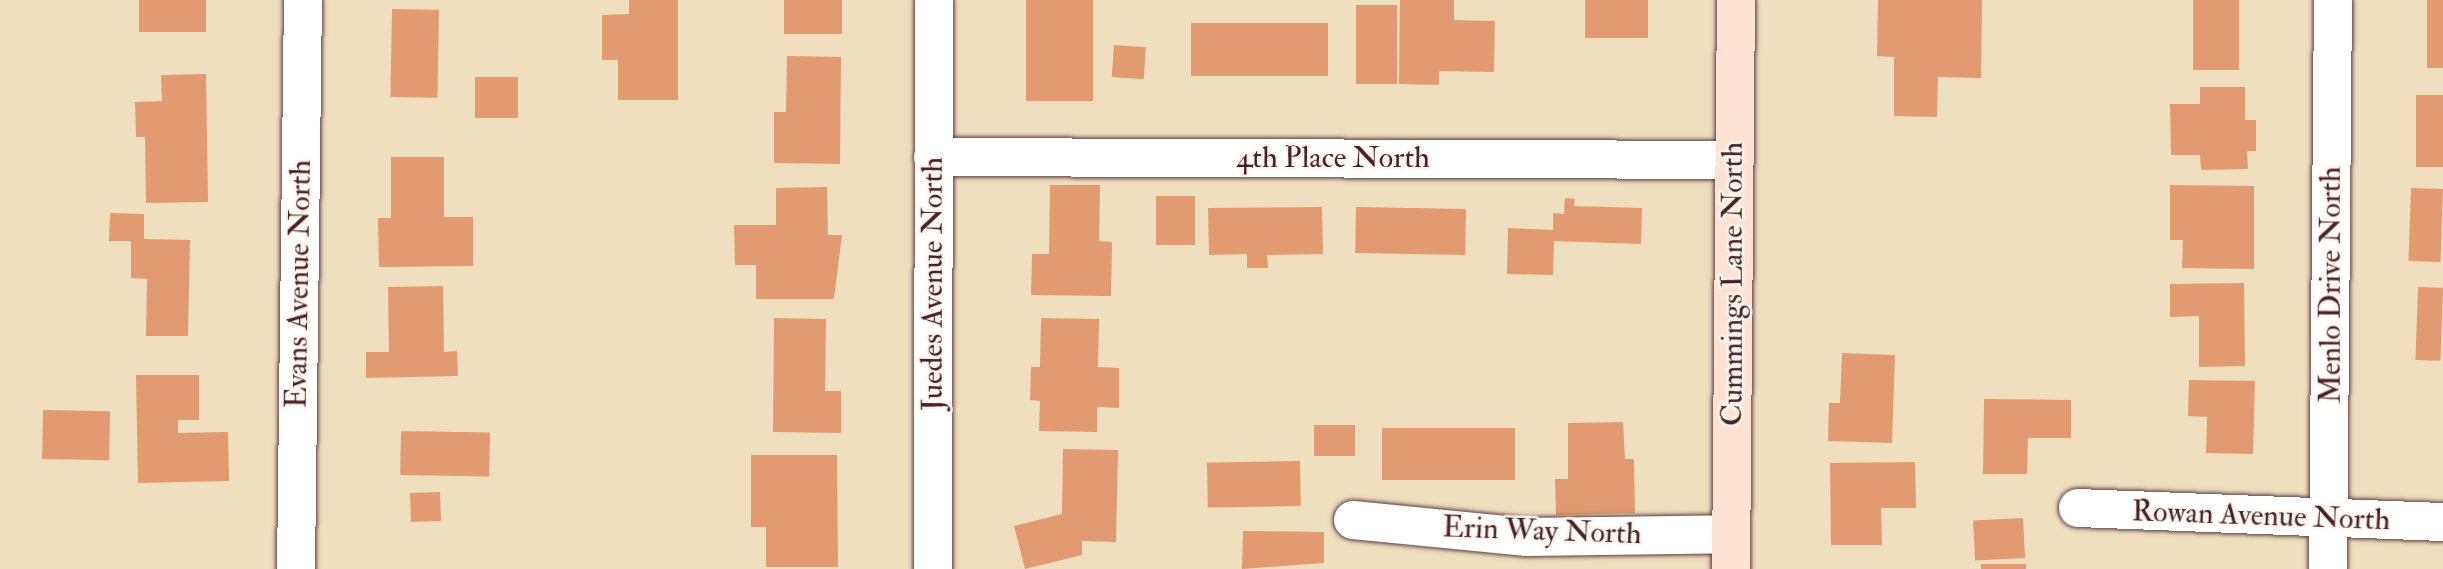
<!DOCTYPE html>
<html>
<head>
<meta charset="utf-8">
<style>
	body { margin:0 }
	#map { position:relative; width:2443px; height:569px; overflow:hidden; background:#efdfbf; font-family:"IM FELL Double Pica",serif }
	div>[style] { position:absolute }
	.building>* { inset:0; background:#e29a71; transform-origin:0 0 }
	.roads { filter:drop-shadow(0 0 2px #633c41) drop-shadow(0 0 2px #633c41) }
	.street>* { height:38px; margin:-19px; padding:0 19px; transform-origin:19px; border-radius:19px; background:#fff }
	.secondary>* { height:38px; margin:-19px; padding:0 19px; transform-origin:19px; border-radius:19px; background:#fee3d2 }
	span { translate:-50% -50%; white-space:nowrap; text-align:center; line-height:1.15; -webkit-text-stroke:5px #fbf7ec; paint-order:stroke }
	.street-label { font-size:30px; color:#4a1f2b }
</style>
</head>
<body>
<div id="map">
	<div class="building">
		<div style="left:139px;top:0;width:67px;height:32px"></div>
		<div style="clip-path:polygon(629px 0,678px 0,678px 100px,618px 100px,618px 60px,602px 60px,602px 15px,629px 14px)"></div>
		<div style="left:784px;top:0;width:58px;height:34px"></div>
		<div style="left:1026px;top:0;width:67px;height:101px"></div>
		<div style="clip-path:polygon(1400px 0,1454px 0,1454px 20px,1495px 21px,1494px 72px,1439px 71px,1439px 85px,1399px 84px)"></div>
		<div style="left:1585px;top:0;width:63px;height:38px"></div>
		<div style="clip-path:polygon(1878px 0,1982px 0,1981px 78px,1938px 77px,1937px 117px,1894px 116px,1894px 57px,1877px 56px)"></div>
		<div style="left:2193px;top:0;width:46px;height:70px"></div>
		<div style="left:2427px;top:0;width:16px;height:68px"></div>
		<div style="left:1356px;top:5px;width:41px;height:79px"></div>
		<div style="left:392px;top:9px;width:47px;height:88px;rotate:1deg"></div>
		<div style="left:1191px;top:23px;width:137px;height:53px"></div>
		<div style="left:1114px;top:45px;width:32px;height:32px;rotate:4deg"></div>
		<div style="clip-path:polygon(787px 56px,841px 57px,840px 164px,774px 163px,774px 112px,786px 112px)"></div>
		<div style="clip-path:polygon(206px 74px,208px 202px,146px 203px,145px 137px,136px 137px,135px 102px,162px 101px,161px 75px)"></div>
		<div style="left:475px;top:77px;width:43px;height:41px"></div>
		<div style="clip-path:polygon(2200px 87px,2245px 87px,2245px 120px,2256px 120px,2256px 151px,2247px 151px,2248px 169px,2201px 170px,2200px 155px,2171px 155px,2170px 104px,2200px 104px)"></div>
		<div style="left:2416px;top:95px;width:27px;height:72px"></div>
		<div style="clip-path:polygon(391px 157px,444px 157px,444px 217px,473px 217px,473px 266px,379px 267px,378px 218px,391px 218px)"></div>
		<div style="clip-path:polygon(1050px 185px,1100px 185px,1099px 241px,1112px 242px,1111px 296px,1031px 295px,1032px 254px,1049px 254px)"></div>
		<div style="clip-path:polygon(2170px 185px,2254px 186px,2254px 269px,2182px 268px,2183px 240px,2170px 240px)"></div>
		<div style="clip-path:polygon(827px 187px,828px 235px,842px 235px,834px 299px,756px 299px,756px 265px,735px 265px,734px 225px,776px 225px,776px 188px)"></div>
		<div style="left:2411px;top:188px;width:32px;height:73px;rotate:2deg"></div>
		<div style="left:1156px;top:196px;width:39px;height:49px"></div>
		<div style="clip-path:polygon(1565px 198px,1575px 199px,1574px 206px,1642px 208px,1641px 244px,1554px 241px,1553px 275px,1507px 274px,1508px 228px,1553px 230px,1553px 213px,1564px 214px)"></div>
		<div style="clip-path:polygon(1322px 207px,1323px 254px,1267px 255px,1268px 268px,1247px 268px,1247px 254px,1209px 255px,1208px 208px)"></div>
		<div style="left:1356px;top:207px;width:110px;height:46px;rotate:1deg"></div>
		<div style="clip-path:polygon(110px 213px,144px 214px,144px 239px,190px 240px,188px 336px,146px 336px,147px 279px,131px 278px,131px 241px,109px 241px)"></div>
		<div style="clip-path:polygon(2244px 283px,2245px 366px,2199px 367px,2199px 316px,2170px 317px,2170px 284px)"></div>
		<div style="clip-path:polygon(443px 286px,444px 352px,457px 351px,458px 376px,366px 378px,366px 352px,389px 352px,388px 287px)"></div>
		<div style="left:2418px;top:287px;width:25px;height:73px;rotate:2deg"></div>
		<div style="clip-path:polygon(774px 318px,826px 319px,825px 391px,841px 391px,841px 433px,773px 432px)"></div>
		<div style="clip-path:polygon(1041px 318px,1099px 319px,1098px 367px,1119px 368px,1119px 408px,1097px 407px,1097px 432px,1039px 431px,1040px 401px,1030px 400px,1031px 367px,1040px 367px)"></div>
		<div style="clip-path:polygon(1842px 353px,1895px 355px,1892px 443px,1828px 441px,1829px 403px,1840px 403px)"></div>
		<div style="clip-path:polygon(136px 375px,199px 375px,199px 420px,178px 420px,178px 433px,228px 432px,229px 481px,138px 483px)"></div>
		<div style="clip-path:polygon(2189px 380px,2255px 381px,2253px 454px,2206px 453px,2207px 417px,2188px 416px)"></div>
		<div style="clip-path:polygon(1984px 399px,2071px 400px,2071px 438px,2028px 438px,2027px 474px,1983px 474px)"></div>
		<div style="left:43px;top:410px;width:67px;height:49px;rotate:1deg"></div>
		<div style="clip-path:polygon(1623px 422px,1625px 459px,1634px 459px,1635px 513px,1556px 515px,1555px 479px,1568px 479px,1568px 423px)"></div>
		<div style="left:1314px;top:425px;width:41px;height:31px"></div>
		<div style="left:1382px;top:428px;width:133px;height:52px"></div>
		<div style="left:401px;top:431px;width:89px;height:44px;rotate:1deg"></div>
		<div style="clip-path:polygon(1063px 449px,1118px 450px,1116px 542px,1082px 541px,1082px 555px,1025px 569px,1014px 526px,1062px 514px)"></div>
		<div style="clip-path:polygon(751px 455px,837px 455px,838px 567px,766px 567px,766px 527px,751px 527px)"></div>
		<div style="left:1300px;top:461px;width:45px;height:93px;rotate:89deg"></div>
		<div style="clip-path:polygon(1915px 462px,1916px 508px,1881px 508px,1882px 545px,1831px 545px,1830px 463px)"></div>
		<div style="left:440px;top:492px;width:29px;height:30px;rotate:88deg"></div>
		<div style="left:2023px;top:518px;width:40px;height:50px;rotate:87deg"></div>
		<div style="clip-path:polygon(1243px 531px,1324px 532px,1324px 563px,1242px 569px)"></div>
		<div style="left:1981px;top:564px;width:45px;height:5px"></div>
	</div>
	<div class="roads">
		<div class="street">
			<div style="left:933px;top:157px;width:801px;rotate:0.21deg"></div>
			<div style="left:2078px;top:508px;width:365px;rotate:2.2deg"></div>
			<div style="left:1353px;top:520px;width:175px;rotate:5.6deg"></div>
			<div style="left:1527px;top:537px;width:204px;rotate:-0.8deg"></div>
			<div style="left:296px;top:569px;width:569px;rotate:-89.3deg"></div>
			<div style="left:933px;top:569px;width:569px;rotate:-89.9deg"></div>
			<div style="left:2328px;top:569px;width:569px;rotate:-89.5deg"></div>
		</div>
		<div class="secondary">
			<div style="left:1731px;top:569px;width:569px;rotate:-89.5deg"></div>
		</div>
	</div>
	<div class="street-label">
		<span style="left:1333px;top:158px">4th Place North</span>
		<span style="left:299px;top:284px;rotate:-89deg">Evans Avenue North</span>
		<span style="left:933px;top:284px;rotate:-90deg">Juedes Avenue North</span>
		<span style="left:1733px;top:284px;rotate:-90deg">Cummings Lane North</span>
		<span style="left:2331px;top:285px;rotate:-90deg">Menlo Drive North</span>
		<span style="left:2261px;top:516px;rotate:2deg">Rowan Avenue North</span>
		<span style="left:1542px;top:531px;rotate:2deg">Erin Way North</span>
	</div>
</div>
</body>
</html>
